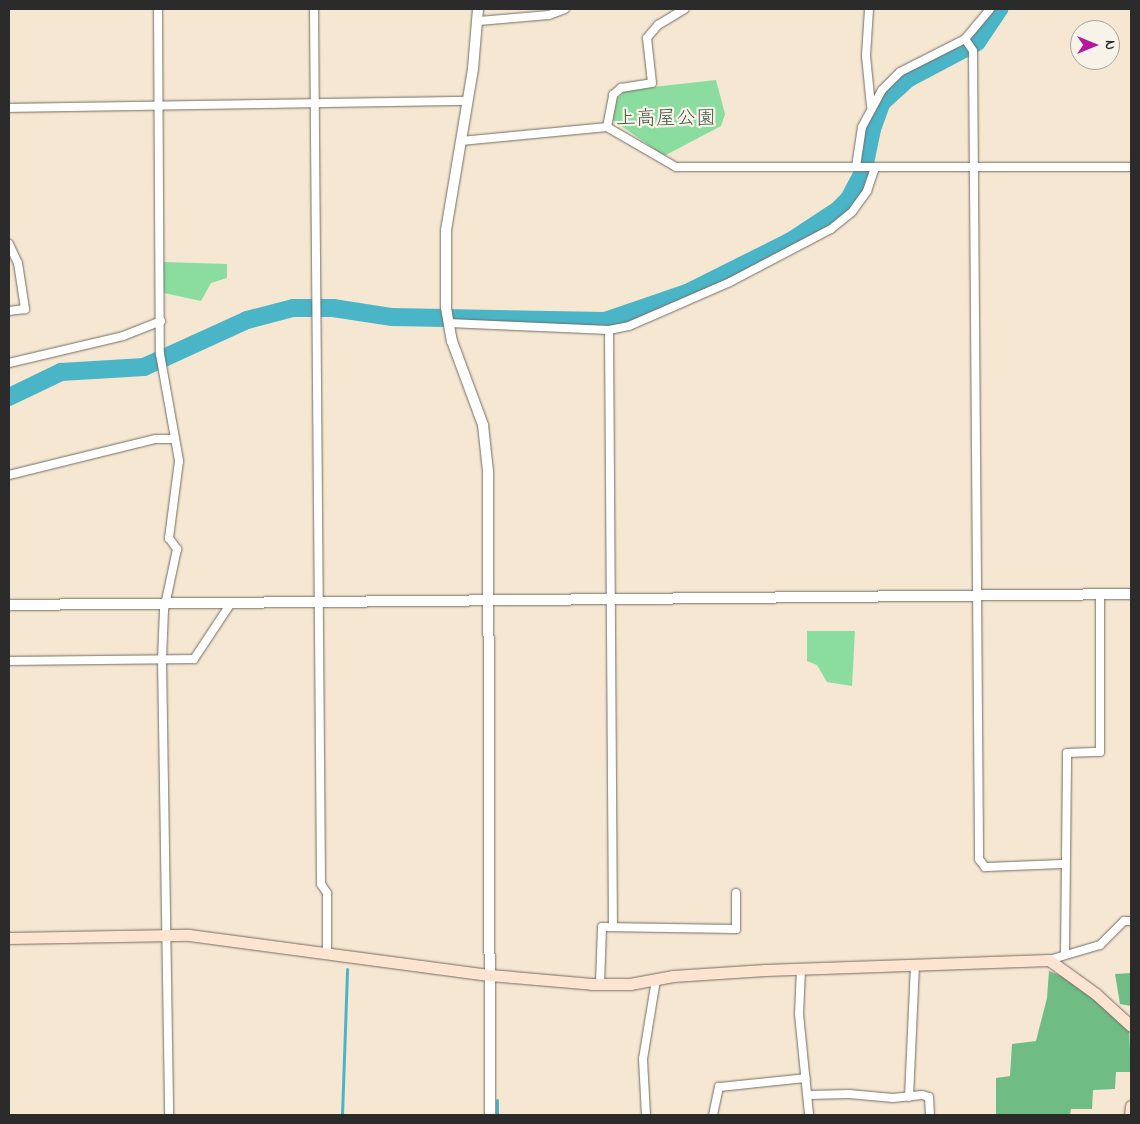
<!DOCTYPE html>
<html>
<head>
<meta charset="utf-8">
<style>
	body { margin:0 }
	#map { position:relative; width:1140px; height:1124px; overflow:hidden; background:#f5e7d1; font-family:"Indie Flower","Klee One",sans-serif }
	div>[style] { position:absolute }
	.green>* { inset:0; background:#8add9e }
	.forest>* { inset:0; background:#6fbc85 }
	.stream>* { height:3px; margin:-1.5px; padding:0 1.5px; transform-origin:1.5px; border-radius:1.5px; background:#4bb5c8 }
	.river>* { height:18px; margin:-9px; padding:0 9px; transform-origin:9px; border-radius:9px; background:#4bb5c8 }
	.roads { filter:drop-shadow(0 0 1px #726d65) drop-shadow(0 0 1px #726d65) }
	.minor>* { height:8px; margin:-4px; padding:0 4px; transform-origin:4px; border-radius:4px; background:#fff }
	.tertiary>* { height:10px; margin:-5px; padding:0 5px; transform-origin:5px; border-radius:5px; background:#fff }
	.secondary>* { height:11px; margin:-5.5px; padding:0 5.5px; transform-origin:5.5px; border-radius:5.5px; background:#fde4d1 }
	span { translate:-50% -50%; white-space:nowrap; text-align:center; line-height:1.15; -webkit-text-stroke:4.5px #f7f3e8; paint-order:stroke }
	.park-label { font-size:20px; color:#435848 }
	.frame { position:absolute; inset:0; border:10px solid #2b2b2b; pointer-events:none }
	.north { position:absolute; left:1070px; top:20px; width:50px; height:50px; box-sizing:border-box; background:#f7f3e8; border:1px solid #a5a39c; border-radius:50%; rotate:90deg; font-size:14px; font-weight:700; line-height:20px; text-align:center; color:#2b2b2b }
	.north::after { content:''; display:block; margin:auto; width:18px; height:22px; background:#b5179e; clip-path:polygon(50% 0,100% 100%,50% 72%,0 100%) }
</style>
</head>
<body>
<div id="map">
	<div class="green">
		<div style="clip-path:polygon(716px 80px,725px 114px,721px 126px,664px 156px,613px 120px,614px 102px,626px 90px)"></div>
		<div style="clip-path:polygon(163px 262px,227px 264px,227px 278px,211px 283px,201px 301px,164px 293px)"></div>
		<div style="clip-path:polygon(807px 631px,855px 631px,852px 686px,827px 682px,817px 665px,807px 661px)"></div>
	</div>
	<div class="forest">
		<div style="clip-path:polygon(1049px 971px,1071px 980px,1107px 1006px,1129px 1028px,1131px 1072px,1116px 1072px,1115px 1089px,1093px 1090px,1092px 1109px,1071px 1109px,1070px 1115px,996px 1115px,996px 1078px,1010px 1076px,1012px 1044px,1036px 1041px,1047px 998px)"></div>
		<div style="clip-path:polygon(1131px 973px,1131px 1006px,1120px 1004px,1115px 974px)"></div>
	</div>
	<div class="stream">
		<div style="left:342px;top:1115px;width:146px;rotate:-88deg"></div>
		<div style="left:497px;top:1115px;width:15px;rotate:-90deg"></div>
	</div>
	<div class="river">
		<div style="left:9px;top:397px;width:58px;rotate:-25.7deg"></div>
		<div style="left:61px;top:372px;width:83px;rotate:-3.4deg"></div>
		<div style="left:144px;top:367px;width:113px;rotate:-24.5deg"></div>
		<div style="left:247px;top:320px;width:48px;rotate:-14.6deg"></div>
		<div style="left:293px;top:308px;width:40px"></div>
		<div style="left:333px;top:308px;width:60px;rotate:8.7deg"></div>
		<div style="left:392px;top:317px;width:213px;rotate:1.1deg"></div>
		<div style="left:605px;top:321px;width:87px;rotate:-18.9deg"></div>
		<div style="left:687px;top:293px;width:116px;rotate:-26.6deg"></div>
		<div style="left:791px;top:241px;width:56px;rotate:-33.4deg"></div>
		<div style="left:838px;top:210px;width:16px;rotate:-45deg"></div>
		<div style="left:849px;top:199px;width:30px;rotate:-62deg"></div>
		<div style="left:863px;top:173px;width:45px;rotate:-78.4deg"></div>
		<div style="left:872px;top:129px;width:29px;rotate:-70deg"></div>
		<div style="left:882px;top:102px;width:36px;rotate:-42deg"></div>
		<div style="left:909px;top:78px;width:77px;rotate:-27.9deg"></div>
		<div style="left:977px;top:42px;width:40px;rotate:-56deg"></div>
	</div>
	<div class="roads">
		<div class="minor">
			<div style="left:158px;top:9px;width:345px;rotate:89.7deg"></div>
			<div style="left:160px;top:354px;width:109px;rotate:79.9deg"></div>
			<div style="left:179px;top:461px;width:78px;rotate:97.4deg"></div>
			<div style="left:169px;top:538px;width:14px;rotate:54deg"></div>
			<div style="left:177px;top:549px;width:62px;rotate:102deg"></div>
			<div style="left:164px;top:610px;width:49px;rotate:92.3deg"></div>
			<div style="left:162px;top:659px;width:456px;rotate:89.1deg"></div>
			<div style="left:314px;top:9px;width:875px;rotate:89.54deg"></div>
			<div style="left:321px;top:884px;width:11px;rotate:56deg"></div>
			<div style="left:327px;top:893px;width:60px;rotate:90deg"></div>
			<div style="left:869px;top:9px;width:47px;rotate:93.7deg"></div>
			<div style="left:866px;top:56px;width:50px;rotate:84.3deg"></div>
			<div style="left:479px;top:21px;width:70px;rotate:-4.9deg"></div>
			<div style="left:549px;top:15px;width:17px;rotate:-21deg"></div>
			<div style="left:965px;top:39px;width:14px;rotate:56deg"></div>
			<div style="left:973px;top:51px;width:808px;rotate:89.57deg"></div>
			<div style="left:979px;top:859px;width:10px;rotate:53deg"></div>
			<div style="left:985px;top:867px;width:79px;rotate:-2.2deg"></div>
			<div style="left:9px;top:108px;width:458px;rotate:-0.9deg"></div>
			<div style="left:607px;top:127px;width:33px;rotate:-79deg"></div>
			<div style="left:613px;top:95px;width:11px;rotate:-41deg"></div>
			<div style="left:621px;top:88px;width:31px;rotate:-9deg"></div>
			<div style="left:652px;top:83px;width:45px;rotate:-96.3deg"></div>
			<div style="left:647px;top:38px;width:17px;rotate:-50deg"></div>
			<div style="left:658px;top:25px;width:31px;rotate:-31deg"></div>
			<div style="left:461px;top:141px;width:147px;rotate:-5.5deg"></div>
			<div style="left:607px;top:127px;width:80px;rotate:30.1deg"></div>
			<div style="left:676px;top:167px;width:455px"></div>
			<div style="left:856px;top:167px;width:40px;rotate:-81.5deg"></div>
			<div style="left:862px;top:127px;width:42px;rotate:-61.6deg"></div>
			<div style="left:882px;top:90px;width:25px;rotate:-45deg"></div>
			<div style="left:900px;top:72px;width:73px;rotate:-26.9deg"></div>
			<div style="left:965px;top:39px;width:39px;rotate:-50deg"></div>
			<div style="left:9px;top:244px;width:21px;rotate:65deg"></div>
			<div style="left:18px;top:263px;width:47px;rotate:81.3deg"></div>
			<div style="left:25px;top:309px;width:16px;rotate:173deg"></div>
			<div style="left:448px;top:323px;width:161px;rotate:2.5deg"></div>
			<div style="left:609px;top:330px;width:20px;rotate:-11deg"></div>
			<div style="left:629px;top:326px;width:110px;rotate:-23.5deg"></div>
			<div style="left:730px;top:282px;width:114px;rotate:-27.7deg"></div>
			<div style="left:831px;top:229px;width:27px;rotate:-39deg"></div>
			<div style="left:852px;top:212px;width:26px;rotate:-54deg"></div>
			<div style="left:867px;top:191px;width:24px;rotate:-71deg"></div>
			<div style="left:609px;top:330px;width:597px;rotate:89.62deg"></div>
			<div style="left:9px;top:363px;width:117px;rotate:-13.3deg"></div>
			<div style="left:123px;top:336px;width:41px;rotate:-21.5deg"></div>
			<div style="left:9px;top:475px;width:151px;rotate:-13.8deg"></div>
			<div style="left:156px;top:439px;width:19px"></div>
			<div style="left:9px;top:661px;width:185px;rotate:-0.6deg"></div>
			<div style="left:194px;top:659px;width:67px;rotate:-56.5deg"></div>
			<div style="left:1065px;top:953px;width:200px;rotate:-89.4deg"></div>
			<div style="left:1067px;top:753px;width:33px;rotate:-2deg"></div>
			<div style="left:1100px;top:752px;width:158px;rotate:-90deg"></div>
			<div style="left:1049px;top:960px;width:53px;rotate:-16.4deg"></div>
			<div style="left:1100px;top:945px;width:34px;rotate:-45deg"></div>
			<div style="left:1124px;top:921px;width:7px"></div>
			<div style="left:801px;top:969px;width:45px;rotate:92.5deg"></div>
			<div style="left:799px;top:1014px;width:101px;rotate:84.3deg"></div>
			<div style="left:600px;top:984px;width:57px;rotate:-88deg"></div>
			<div style="left:602px;top:927px;width:134px;rotate:0.9deg"></div>
			<div style="left:736px;top:929px;width:36px;rotate:-90deg"></div>
			<div style="left:808px;top:1095px;width:41px;rotate:-1.4deg"></div>
			<div style="left:849px;top:1094px;width:44px;rotate:5.2deg"></div>
			<div style="left:893px;top:1098px;width:29px;rotate:-6deg"></div>
			<div style="left:922px;top:1095px;width:7px;rotate:16deg"></div>
			<div style="left:929px;top:1097px;width:18px;rotate:87deg"></div>
			<div style="left:909px;top:1097px;width:131px;rotate:-87.4deg"></div>
			<div style="left:646px;top:1115px;width:56px;rotate:-93.1deg"></div>
			<div style="left:643px;top:1059px;width:80px;rotate:-80.7deg"></div>
			<div style="left:713px;top:1115px;width:29px;rotate:-78deg"></div>
			<div style="left:719px;top:1087px;width:87px;rotate:-5.9deg"></div>
		</div>
		<div class="tertiary">
			<div style="left:478px;top:9px;width:60px;rotate:94.8deg"></div>
			<div style="left:473px;top:69px;width:164px;rotate:99.5deg"></div>
			<div style="left:446px;top:231px;width:77px;rotate:90deg"></div>
			<div style="left:446px;top:308px;width:34px;rotate:80deg"></div>
			<div style="left:452px;top:341px;width:90px;rotate:69.7deg"></div>
			<div style="left:483px;top:425px;width:46px;rotate:83.8deg"></div>
			<div style="left:488px;top:471px;width:644px;rotate:89.82deg"></div>
			<div style="left:9px;top:605px;width:1122px;rotate:-0.56deg"></div>
		</div>
		<div class="secondary">
			<div style="left:9px;top:938px;width:180px;rotate:-1deg"></div>
			<div style="left:189px;top:935px;width:304px;rotate:7.6deg"></div>
			<div style="left:490px;top:975px;width:102px;rotate:5deg"></div>
			<div style="left:592px;top:984px;width:38px"></div>
			<div style="left:630px;top:984px;width:44px;rotate:-10.5deg"></div>
			<div style="left:673px;top:976px;width:92px;rotate:-3.7deg"></div>
			<div style="left:765px;top:970px;width:284px;rotate:-2deg"></div>
			<div style="left:1049px;top:960px;width:58px;rotate:35.9deg"></div>
			<div style="left:1096px;top:994px;width:47px;rotate:42.4deg"></div>
			<div style="left:1130px;top:1115px;width:9px;rotate:-84deg"></div>
		</div>
	</div>
	<div class="park-label">
		<span style="left:666px;top:119px">上高屋公園</span>
	</div>
	<div class="frame"></div>
	<div class="north">N</div>
</div>
</body>
</html>
